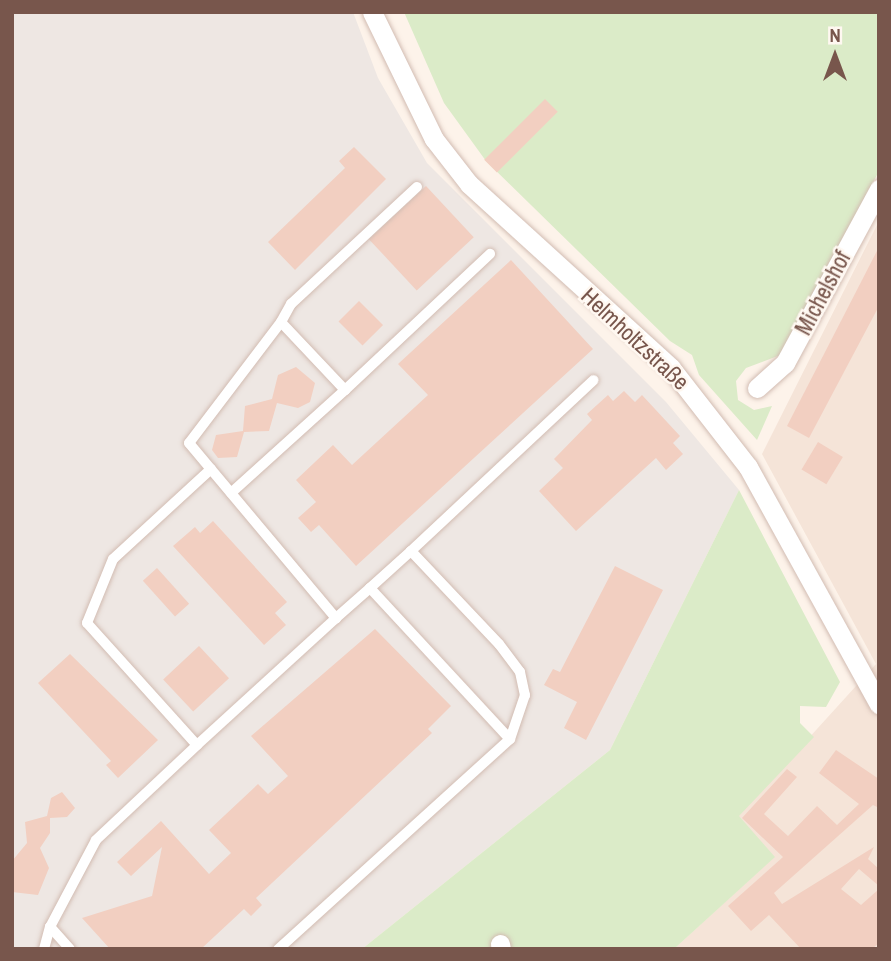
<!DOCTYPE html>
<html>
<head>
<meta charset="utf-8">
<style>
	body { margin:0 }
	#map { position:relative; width:891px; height:961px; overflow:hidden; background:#fdf3ea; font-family:"Archivo Narrow",sans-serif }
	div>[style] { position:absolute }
	.residential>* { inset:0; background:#f5e4d8 }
	.industrial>* { inset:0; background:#eee7e3 }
	.green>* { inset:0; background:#dbebc8 }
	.building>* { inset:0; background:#f2cfc1; transform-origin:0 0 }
	.roads { filter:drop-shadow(0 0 2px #d2bcb2) drop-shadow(0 0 2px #d2bcb2) }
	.lane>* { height:10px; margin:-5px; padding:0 5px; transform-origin:5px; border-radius:5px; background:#fff }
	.street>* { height:19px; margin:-9.5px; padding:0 9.5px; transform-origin:9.5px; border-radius:9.5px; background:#fff }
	span { translate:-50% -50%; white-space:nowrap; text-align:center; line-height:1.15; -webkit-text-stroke:5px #fff8f1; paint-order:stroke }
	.street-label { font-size:23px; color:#78564c }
	.frame { position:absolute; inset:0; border:14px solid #78564c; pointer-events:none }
	.north { position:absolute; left:800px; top:21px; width:70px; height:70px; -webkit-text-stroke:5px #fff8f1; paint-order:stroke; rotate:0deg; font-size:19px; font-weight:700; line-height:28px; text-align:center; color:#78564c }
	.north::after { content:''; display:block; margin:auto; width:24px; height:32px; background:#78564c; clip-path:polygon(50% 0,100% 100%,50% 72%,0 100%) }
</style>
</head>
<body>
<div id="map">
	<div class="residential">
		<div style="clip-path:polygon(879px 221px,879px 949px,674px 949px,774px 857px,738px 816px,876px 664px,762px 454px)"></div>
	</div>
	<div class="industrial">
		<div style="clip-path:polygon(12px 12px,353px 12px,378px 78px,427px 163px,666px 402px,739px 490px,610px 750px,362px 949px,12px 949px)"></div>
	</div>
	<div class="green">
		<div style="clip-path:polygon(404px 12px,879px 12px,879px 171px,783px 354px,746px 368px,736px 381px,738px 400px,754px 410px,772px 406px,757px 440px,699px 375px,692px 355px,670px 341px,486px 161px,444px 103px)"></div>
		<div style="clip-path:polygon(739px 490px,840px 682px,826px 707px,800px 706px,800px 723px,814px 737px,739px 816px,775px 857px,674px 949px,362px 949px,610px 750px)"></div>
	</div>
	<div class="building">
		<div style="left:545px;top:99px;width:18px;height:86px;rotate:45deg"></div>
		<div style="clip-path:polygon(354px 147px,386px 179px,295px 270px,268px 242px,345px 168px,339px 161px)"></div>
		<div style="left:426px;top:186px;width:70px;height:78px;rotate:47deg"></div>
		<div style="clip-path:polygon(879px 247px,879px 306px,809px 438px,787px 426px)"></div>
		<div style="clip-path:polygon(511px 260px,593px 349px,356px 566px,319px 525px,311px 532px,298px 518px,316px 502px,296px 480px,333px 445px,352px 465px,428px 395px,398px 364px)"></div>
		<div style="left:359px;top:301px;width:34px;height:29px;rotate:45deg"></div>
		<div style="clip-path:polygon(296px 367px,315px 383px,310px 402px,298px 408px,277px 403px,269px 431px,244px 432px,237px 457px,218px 458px,212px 450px,216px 435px,243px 431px,245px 406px,272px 399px,278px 375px)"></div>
		<div style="clip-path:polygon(624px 391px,635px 402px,642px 395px,680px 436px,673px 443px,683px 454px,666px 470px,656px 458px,576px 531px,539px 491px,563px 468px,554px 459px,592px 420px,587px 414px,608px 395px,613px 401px)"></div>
		<div style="left:818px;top:442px;width:29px;height:32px;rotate:31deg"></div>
		<div style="clip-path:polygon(213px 521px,287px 602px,275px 613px,286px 625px,264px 645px,173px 546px,195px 527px,200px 533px)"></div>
		<div style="clip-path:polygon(615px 566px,663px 590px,586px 740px,564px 728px,577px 702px,544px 685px,553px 669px,560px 672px)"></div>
		<div style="left:157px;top:568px;width:48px;height:19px;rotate:48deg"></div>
		<div style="clip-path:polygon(375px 629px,451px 706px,428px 729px,432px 733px,256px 898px,262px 905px,251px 916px,244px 909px,201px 949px,110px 949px,82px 918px,152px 896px,162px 847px,131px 876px,117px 862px,161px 821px,209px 874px,231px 853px,209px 830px,258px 784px,268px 794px,288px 776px,251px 736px)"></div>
		<div style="left:199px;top:646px;width:44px;height:49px;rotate:47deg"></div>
		<div style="clip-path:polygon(70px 654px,158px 740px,118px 778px,106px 765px,111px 761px,38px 683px)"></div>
		<div style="clip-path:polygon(836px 750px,879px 779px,879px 808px,873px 805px,774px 893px,782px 904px,874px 847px,868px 859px,879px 869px,879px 886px,859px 869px,841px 889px,861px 905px,879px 889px,879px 943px,872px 949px,801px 949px,769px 915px,751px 931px,728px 906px,783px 857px,742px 818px,787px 769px,797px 777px,764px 814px,788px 836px,817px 806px,837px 825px,859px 804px,819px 773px)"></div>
		<div style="clip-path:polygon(62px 792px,75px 808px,67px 817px,50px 818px,50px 833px,40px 848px,49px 868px,38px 895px,12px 892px,12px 861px,27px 843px,25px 822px,47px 816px,51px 798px)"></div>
	</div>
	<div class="roads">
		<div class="lane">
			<div style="left:281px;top:322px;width:21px;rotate:-61deg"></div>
			<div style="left:291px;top:304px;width:172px;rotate:-42.9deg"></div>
			<div style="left:345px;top:390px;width:199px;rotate:-43.2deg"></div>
			<div style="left:211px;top:469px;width:133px;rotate:137.4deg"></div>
			<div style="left:113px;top:559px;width:69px;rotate:112.1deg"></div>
			<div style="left:87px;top:623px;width:164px;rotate:48deg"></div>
			<div style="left:197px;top:745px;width:188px;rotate:-42.4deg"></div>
			<div style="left:231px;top:493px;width:154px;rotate:-42.1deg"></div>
			<div style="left:345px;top:390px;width:93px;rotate:-133.3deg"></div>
			<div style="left:281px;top:322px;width:152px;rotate:127.2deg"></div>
			<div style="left:189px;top:443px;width:229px;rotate:50deg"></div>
			<div style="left:336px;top:618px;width:45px;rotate:-41.4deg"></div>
			<div style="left:370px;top:588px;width:206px;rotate:47.2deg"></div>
			<div style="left:510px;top:739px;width:313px;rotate:137.8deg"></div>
			<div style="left:411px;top:551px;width:250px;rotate:-43.1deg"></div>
			<div style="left:370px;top:588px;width:55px;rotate:-42.1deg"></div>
			<div style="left:411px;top:551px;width:128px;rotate:46.6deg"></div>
			<div style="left:499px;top:644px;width:35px;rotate:53deg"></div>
			<div style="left:520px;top:672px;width:24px;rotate:78deg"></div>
			<div style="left:525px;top:695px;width:46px;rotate:108.8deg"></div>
			<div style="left:44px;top:949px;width:23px;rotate:-75deg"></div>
			<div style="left:70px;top:949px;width:30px;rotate:-132deg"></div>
			<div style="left:50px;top:927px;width:98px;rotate:-62.1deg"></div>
			<div style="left:96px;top:840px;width:139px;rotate:-43.2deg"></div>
		</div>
		<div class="street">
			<div style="left:372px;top:12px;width:141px;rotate:64deg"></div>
			<div style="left:434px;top:139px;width:57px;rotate:52.1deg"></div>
			<div style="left:469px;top:184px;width:273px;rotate:42.3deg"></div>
			<div style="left:671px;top:368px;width:125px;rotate:52.1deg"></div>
			<div style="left:748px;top:467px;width:271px;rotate:61.1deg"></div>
			<div style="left:757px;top:388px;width:38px;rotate:-42deg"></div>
			<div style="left:785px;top:363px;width:198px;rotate:-61.6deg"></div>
			<div style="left:500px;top:944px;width:5px;rotate:79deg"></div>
		</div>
	</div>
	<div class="street-label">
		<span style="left:823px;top:293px;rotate:-62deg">Michelshof</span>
		<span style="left:635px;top:339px;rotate:43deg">Helmholtzstraße</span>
	</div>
	<div class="frame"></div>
	<div class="north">N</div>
</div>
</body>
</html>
